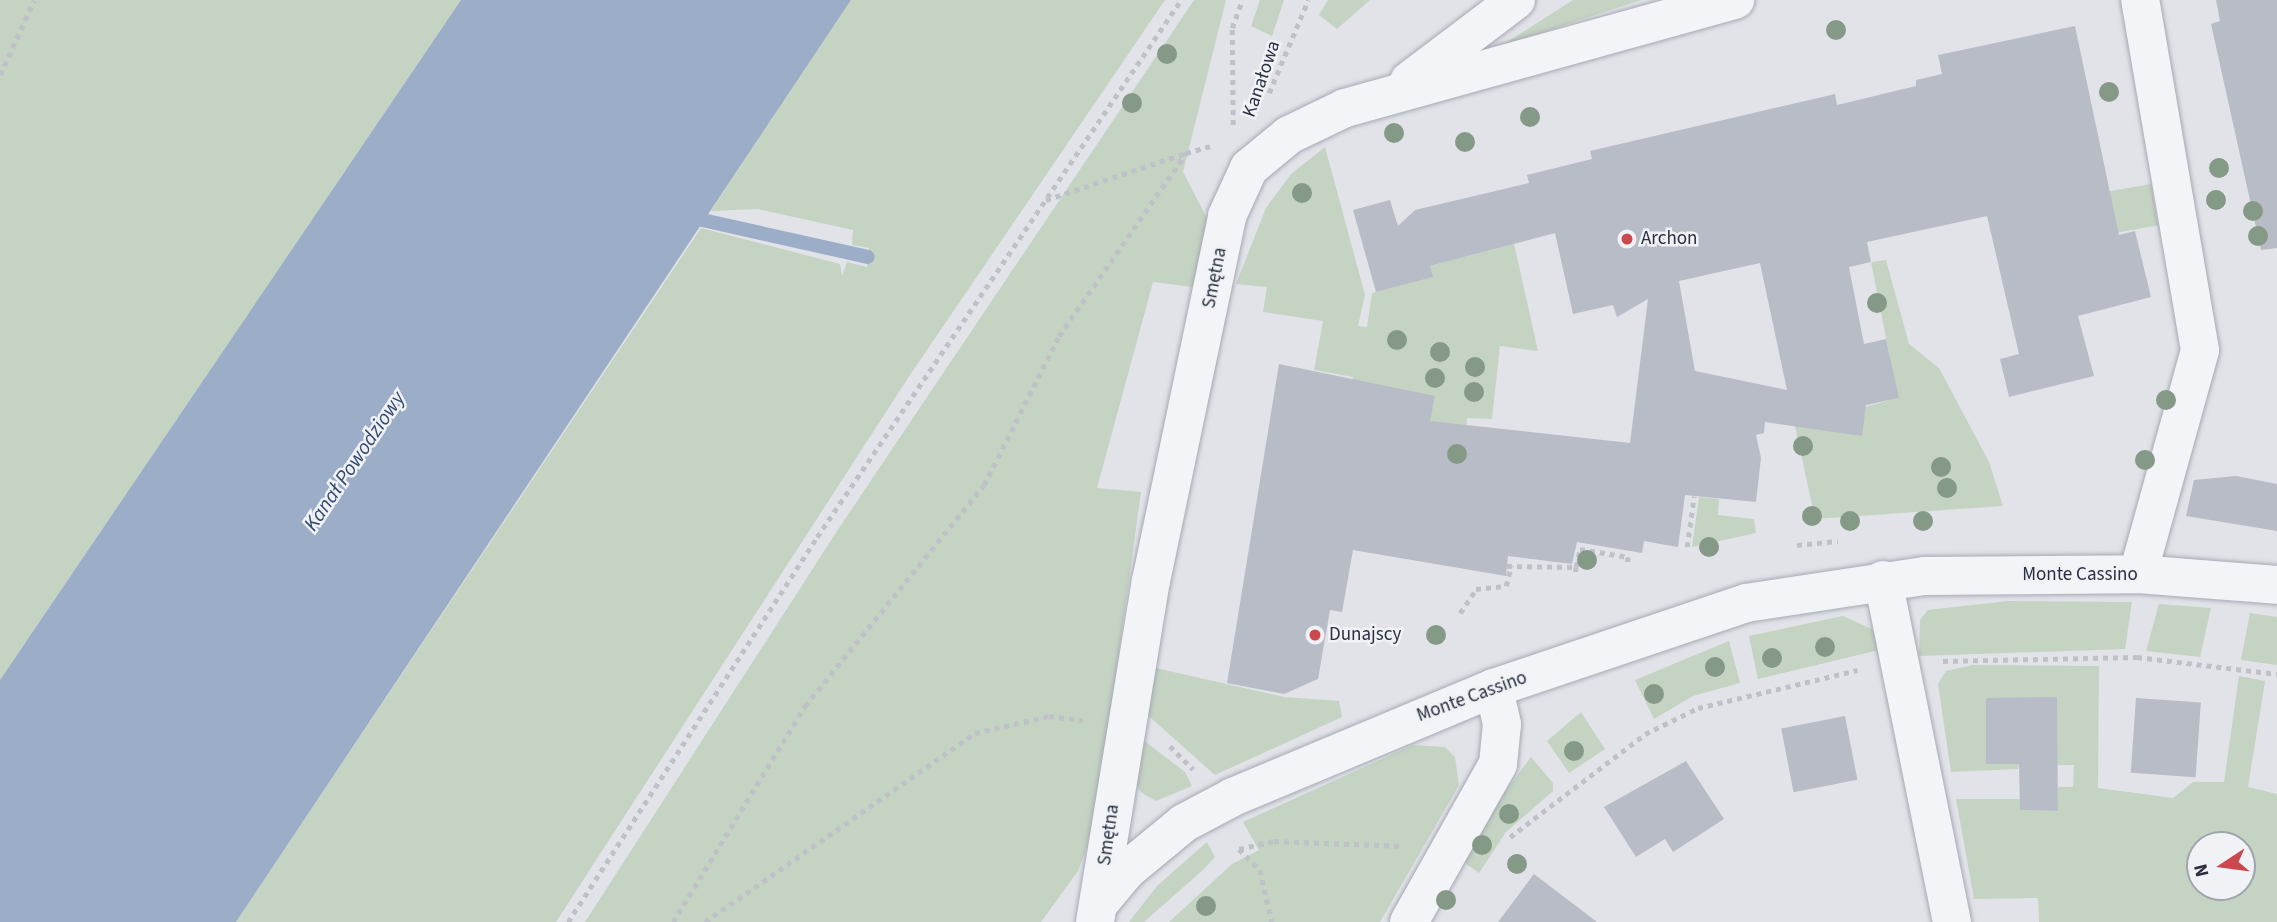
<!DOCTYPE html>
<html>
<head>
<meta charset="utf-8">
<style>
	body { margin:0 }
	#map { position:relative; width:2277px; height:922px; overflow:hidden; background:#e1e3e9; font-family:"Source Sans 3",sans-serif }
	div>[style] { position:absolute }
	.green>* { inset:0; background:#c4d3c2; transform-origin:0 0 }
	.water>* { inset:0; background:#9cadc8 }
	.stream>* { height:14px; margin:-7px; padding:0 7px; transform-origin:7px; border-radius:7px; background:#9cadc8 }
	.building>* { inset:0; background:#b8bcc6; transform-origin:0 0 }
	.path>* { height:4.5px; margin-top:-2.25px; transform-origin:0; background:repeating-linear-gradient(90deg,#bec1c7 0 5px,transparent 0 10px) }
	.roads { filter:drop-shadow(0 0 2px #a6a9b3) drop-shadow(0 0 2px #a6a9b3) }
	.minor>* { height:38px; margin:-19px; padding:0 19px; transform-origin:19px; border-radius:19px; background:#f3f4f7 }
	.trees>* { width:20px; height:20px; margin:-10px; border-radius:50%; background:#859987 }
	.dots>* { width:19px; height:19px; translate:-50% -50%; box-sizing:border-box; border:4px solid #f0f2f6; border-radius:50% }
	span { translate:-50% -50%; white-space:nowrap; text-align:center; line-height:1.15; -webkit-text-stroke:5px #f0f2f6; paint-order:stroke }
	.street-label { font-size:19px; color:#292f40 }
	.poi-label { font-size:19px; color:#292f40 }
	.left { translate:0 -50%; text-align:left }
	.water-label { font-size:21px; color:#344a73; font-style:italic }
	.north { position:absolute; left:2186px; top:831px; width:70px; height:70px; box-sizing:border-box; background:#f0f2f6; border:2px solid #a0a4ad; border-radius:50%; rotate:257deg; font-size:19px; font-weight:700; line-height:28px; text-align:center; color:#292f40 }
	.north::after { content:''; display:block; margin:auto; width:24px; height:32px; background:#cb494e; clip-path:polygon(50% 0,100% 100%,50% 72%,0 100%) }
</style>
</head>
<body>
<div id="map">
	<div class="green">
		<div style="clip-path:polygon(0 0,461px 0,0 680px)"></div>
		<div style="clip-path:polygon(851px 0,1165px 0,908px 378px,556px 922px,236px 922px,701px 228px,840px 264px,842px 276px,847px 262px,867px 267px,869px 248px,852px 245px,853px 230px,758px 209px,711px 211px)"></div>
		<div style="clip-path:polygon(1194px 0,1226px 0,1183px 172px,1210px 224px,1193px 287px,1153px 282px,1097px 488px,1141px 492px,1095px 826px,1078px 871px,1041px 922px,585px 922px,839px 528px)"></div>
		<div style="clip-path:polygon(1260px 0,1284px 0,1272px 36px,1251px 26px)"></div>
		<div style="clip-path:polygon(1328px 0,1370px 0,1337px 29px,1319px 15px)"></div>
		<div style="clip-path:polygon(1573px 0,1641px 0,1501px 46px)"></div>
		<div style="clip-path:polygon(1325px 147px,1365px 295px,1358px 326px,1367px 327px,1372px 293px,1432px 277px,1430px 266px,1514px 244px,1538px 351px,1500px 346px,1492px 419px,1467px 418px,1464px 460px,1352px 390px,1353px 377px,1314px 370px,1323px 321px,1263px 312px,1267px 287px,1236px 284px,1266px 208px,1291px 174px)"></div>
		<div style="left:2151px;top:184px;width:42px;height:94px;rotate:80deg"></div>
		<div style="clip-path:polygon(1886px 260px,1909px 344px,1939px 368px,1989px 462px,2003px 506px,1815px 519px,1795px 426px,1898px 398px,1871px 262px)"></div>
		<div style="clip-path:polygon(1699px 497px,1719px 499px,1718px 515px,1754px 519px,1756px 533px,1692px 547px)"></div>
		<div style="clip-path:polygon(2008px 601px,2132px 602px,2125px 649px,1919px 656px,1920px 620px,1928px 610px)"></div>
		<div style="clip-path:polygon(2159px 604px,2211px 608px,2200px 657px,2146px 651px)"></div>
		<div style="clip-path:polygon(2250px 613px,2277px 617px,2277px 665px,2241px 660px)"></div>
		<div style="clip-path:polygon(1843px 616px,1872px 629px,1883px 649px,1758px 679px,1749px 636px)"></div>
		<div style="clip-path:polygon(1729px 641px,1740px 683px,1693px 696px,1654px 719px,1635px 680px)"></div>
		<div style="clip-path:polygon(evenodd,2099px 666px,2098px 788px,2173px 798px,2193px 782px,2224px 782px,2239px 676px,2265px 681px,2248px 787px,2277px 794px,2277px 922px,2039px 922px,2038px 898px,1974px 899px,1956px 799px,2020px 799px,2020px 810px,2058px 811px,2058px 787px,2073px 787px,2074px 765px,2057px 765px,2056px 698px,1986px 698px,1986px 764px,2019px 764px,2018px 769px,1951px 772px,1938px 684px,1946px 671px,1972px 665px,2099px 666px,2200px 845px,2242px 845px,2242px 887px,2200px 887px,2200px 845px)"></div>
		<div style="clip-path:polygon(1151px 667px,1284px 697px,1339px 701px,1342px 717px,1215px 775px,1143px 711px)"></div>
		<div style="clip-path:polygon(1581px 712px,1605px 749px,1569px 773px,1547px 741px)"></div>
		<div style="clip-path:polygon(1139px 737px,1185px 772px,1192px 786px,1156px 801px,1142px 793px,1134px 782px)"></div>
		<div style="clip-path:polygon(1413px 745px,1445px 747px,1455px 757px,1459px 785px,1380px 922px,1169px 922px,1232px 864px,1259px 850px,1243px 822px)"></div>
		<div style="clip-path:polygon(1531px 757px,1553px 783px,1553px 791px,1506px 832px,1479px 873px,1457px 857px)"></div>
		<div style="clip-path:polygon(1207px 842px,1215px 857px,1204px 869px,1144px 922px,1129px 922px,1157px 886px)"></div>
	</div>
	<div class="water">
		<div style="clip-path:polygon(461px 0,851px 0,236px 922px,0 922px,0 680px)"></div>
	</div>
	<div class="stream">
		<div style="left:689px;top:217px;width:183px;rotate:12.6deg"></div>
	</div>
	<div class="building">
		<div style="clip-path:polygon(2216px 0,2277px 0,2277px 248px,2261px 250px,2211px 24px,2220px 21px)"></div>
		<div style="clip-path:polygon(evenodd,2075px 26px,2119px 235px,2135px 231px,2151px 297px,2078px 316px,2094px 376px,2009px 397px,2000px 359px,2019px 354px,1987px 216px,1867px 242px,1871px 262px,1849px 267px,1864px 344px,1886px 339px,1899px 398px,1866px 405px,1862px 436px,1765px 422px,1764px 433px,1756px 435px,1761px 458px,1756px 502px,1685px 495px,1678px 547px,1644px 541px,1642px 553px,1577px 542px,1572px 564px,1508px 556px,1506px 576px,1353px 550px,1342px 612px,1330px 610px,1318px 679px,1284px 694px,1227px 683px,1279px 364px,1435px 396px,1430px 421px,1630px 443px,1648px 299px,1617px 317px,1613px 305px,1573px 314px,1555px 233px,1430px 266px,1433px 277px,1376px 292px,1353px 210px,1390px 200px,1398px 226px,1415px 210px,1529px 183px,1527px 175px,1592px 159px,1590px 151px,1835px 94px,1837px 105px,1916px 86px,1916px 80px,1942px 74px,1938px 55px,2075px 26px,1760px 263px,1787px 390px,1695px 371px,1679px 281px,1760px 263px)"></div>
		<div style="clip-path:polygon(2236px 476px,2277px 484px,2277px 531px,2186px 516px,2194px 480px)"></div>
		<div style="clip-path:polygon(2057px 697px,2058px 811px,2020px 810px,2019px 764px,1986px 764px,1986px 698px)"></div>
		<div style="left:2136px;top:698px;width:65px;height:75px;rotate:4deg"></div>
		<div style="left:1845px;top:716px;width:65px;height:65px;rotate:79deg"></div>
		<div style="clip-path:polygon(1686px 761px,1724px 819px,1673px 852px,1665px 839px,1636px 857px,1604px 807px)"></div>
		<div style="clip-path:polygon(1534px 874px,1597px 922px,1498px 922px)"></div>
	</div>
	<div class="path">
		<div style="left:0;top:75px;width:82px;rotate:-65.6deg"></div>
		<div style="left:1269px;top:93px;width:101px;rotate:-67.2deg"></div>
		<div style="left:1233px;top:125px;width:97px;rotate:-90.6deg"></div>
		<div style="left:1232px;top:28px;width:30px;rotate:-70deg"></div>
		<div style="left:1046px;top:200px;width:148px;rotate:-18.6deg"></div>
		<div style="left:1797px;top:545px;width:41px;rotate:-5.6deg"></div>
		<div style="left:1687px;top:547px;width:51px;rotate:-82.2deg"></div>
		<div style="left:1507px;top:566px;width:69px;rotate:0.8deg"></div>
		<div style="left:1576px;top:567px;width:9px;rotate:90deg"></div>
		<div style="left:1576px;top:567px;width:18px;rotate:-77deg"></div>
		<div style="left:1580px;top:549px;width:49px;rotate:9.5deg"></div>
		<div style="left:1628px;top:557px;width:6px;rotate:90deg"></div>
		<div style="left:1460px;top:613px;width:29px;rotate:-56deg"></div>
		<div style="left:1476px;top:589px;width:30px;rotate:-6deg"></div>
		<div style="left:1506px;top:586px;width:21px;rotate:-76deg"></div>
		<div style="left:1943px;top:661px;width:194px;rotate:-1.2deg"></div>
		<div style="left:2137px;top:657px;width:141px;rotate:6.9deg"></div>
		<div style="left:1170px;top:746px;width:33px;rotate:45deg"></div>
		<div style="left:1510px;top:837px;width:170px;rotate:-37.3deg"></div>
		<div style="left:1645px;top:734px;width:59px;rotate:-26.1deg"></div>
		<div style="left:1698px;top:708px;width:164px;rotate:-13.4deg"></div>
		<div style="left:1239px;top:849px;width:36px;rotate:-13deg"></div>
		<div style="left:1274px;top:841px;width:129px;rotate:2.2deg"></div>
		<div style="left:1239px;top:849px;width:30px;rotate:45deg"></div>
		<div style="left:1260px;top:870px;width:53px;rotate:77deg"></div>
		<div style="left:568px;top:922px;width:459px;rotate:-57.1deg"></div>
		<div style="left:817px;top:537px;width:649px;rotate:-55.87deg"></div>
		<div style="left:673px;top:922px;width:253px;rotate:-58.6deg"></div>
		<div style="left:805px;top:706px;width:284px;rotate:-51deg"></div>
		<div style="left:984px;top:485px;width:167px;rotate:-63.3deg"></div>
		<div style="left:1059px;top:336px;width:223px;rotate:-55.2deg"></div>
		<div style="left:1186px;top:153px;width:26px;rotate:-16deg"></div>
		<div style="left:705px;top:922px;width:330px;rotate:-35deg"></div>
		<div style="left:975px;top:733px;width:76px;rotate:-12.9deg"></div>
		<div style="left:1049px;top:716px;width:34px;rotate:7deg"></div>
	</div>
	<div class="roads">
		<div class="minor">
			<div style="left:1409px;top:81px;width:134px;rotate:-37.1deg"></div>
			<div style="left:2138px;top:574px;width:232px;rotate:-74.5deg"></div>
			<div style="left:2200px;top:350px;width:355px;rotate:-99.7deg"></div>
			<div style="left:1883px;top:580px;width:349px;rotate:78.6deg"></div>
			<div style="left:1098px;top:905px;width:45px;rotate:-50.4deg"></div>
			<div style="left:1127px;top:870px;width:74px;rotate:-39.5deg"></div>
			<div style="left:1184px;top:823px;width:55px;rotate:-28deg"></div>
			<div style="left:1233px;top:797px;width:283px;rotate:-22.7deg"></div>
			<div style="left:1494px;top:688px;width:266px;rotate:-18.6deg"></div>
			<div style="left:1746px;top:603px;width:180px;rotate:-8.6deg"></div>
			<div style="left:1924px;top:576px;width:214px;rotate:-0.5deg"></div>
			<div style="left:2138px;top:574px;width:139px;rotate:4.5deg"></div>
			<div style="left:1095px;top:922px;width:346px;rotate:-80.7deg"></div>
			<div style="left:1151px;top:581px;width:373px;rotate:-78.2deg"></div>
			<div style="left:1227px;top:216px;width:53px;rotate:-65.4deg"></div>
			<div style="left:1249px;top:168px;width:52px;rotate:-39.5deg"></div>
			<div style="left:1289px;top:135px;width:62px;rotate:-25.7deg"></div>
			<div style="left:1345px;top:108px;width:405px;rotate:-15.5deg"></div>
			<div style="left:1409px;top:922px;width:181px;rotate:-60.6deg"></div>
			<div style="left:1498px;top:764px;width:40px;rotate:-84.3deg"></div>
			<div style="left:1502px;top:724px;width:37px;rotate:-103deg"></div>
		</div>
	</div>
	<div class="trees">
		<div style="left:1836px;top:30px"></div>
		<div style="left:1167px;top:54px"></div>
		<div style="left:2109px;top:92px"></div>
		<div style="left:1132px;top:103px"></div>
		<div style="left:1530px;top:117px"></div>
		<div style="left:1394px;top:133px"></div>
		<div style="left:1465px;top:142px"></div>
		<div style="left:2219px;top:168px"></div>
		<div style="left:1302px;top:193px"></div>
		<div style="left:2216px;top:200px"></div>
		<div style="left:2253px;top:211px"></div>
		<div style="left:2258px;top:236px"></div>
		<div style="left:1877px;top:303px"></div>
		<div style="left:1397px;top:340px"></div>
		<div style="left:1440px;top:352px"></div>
		<div style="left:1475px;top:367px"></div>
		<div style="left:1435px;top:378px"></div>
		<div style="left:1474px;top:392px"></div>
		<div style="left:2166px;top:400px"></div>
		<div style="left:1803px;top:446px"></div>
		<div style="left:1457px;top:454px"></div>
		<div style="left:2145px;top:460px"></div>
		<div style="left:1941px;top:467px"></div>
		<div style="left:1947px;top:488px"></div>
		<div style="left:1812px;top:516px"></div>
		<div style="left:1850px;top:521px"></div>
		<div style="left:1923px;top:521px"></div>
		<div style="left:1709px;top:547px"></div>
		<div style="left:1587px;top:560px"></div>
		<div style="left:1436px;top:635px"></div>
		<div style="left:1825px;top:647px"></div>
		<div style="left:1772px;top:658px"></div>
		<div style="left:1715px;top:667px"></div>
		<div style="left:1654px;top:694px"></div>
		<div style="left:1574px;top:751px"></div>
		<div style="left:1509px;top:814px"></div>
		<div style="left:1482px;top:845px"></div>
		<div style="left:1517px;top:864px"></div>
		<div style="left:1446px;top:900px"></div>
		<div style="left:1206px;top:906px"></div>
	</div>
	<div class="dots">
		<div style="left:1627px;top:239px;background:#cb494e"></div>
		<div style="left:1315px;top:635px;background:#cb494e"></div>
	</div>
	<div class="street-label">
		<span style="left:1262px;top:79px;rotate:-71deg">Kanałowa</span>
		<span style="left:1215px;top:278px;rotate:-79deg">Smętna</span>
		<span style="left:2080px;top:575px">Monte Cassino</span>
		<span style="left:1472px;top:697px;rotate:-20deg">Monte Cassino</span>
		<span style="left:1109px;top:835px;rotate:-82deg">Smętna</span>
	</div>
	<div class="poi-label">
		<span class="left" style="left:1641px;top:239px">Archon</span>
		<span class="left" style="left:1329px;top:635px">Dunajscy</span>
	</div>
	<div class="water-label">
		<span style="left:354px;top:461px;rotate:-56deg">Kanał Powodziowy</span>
	</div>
	<div class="north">N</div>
</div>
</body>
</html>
